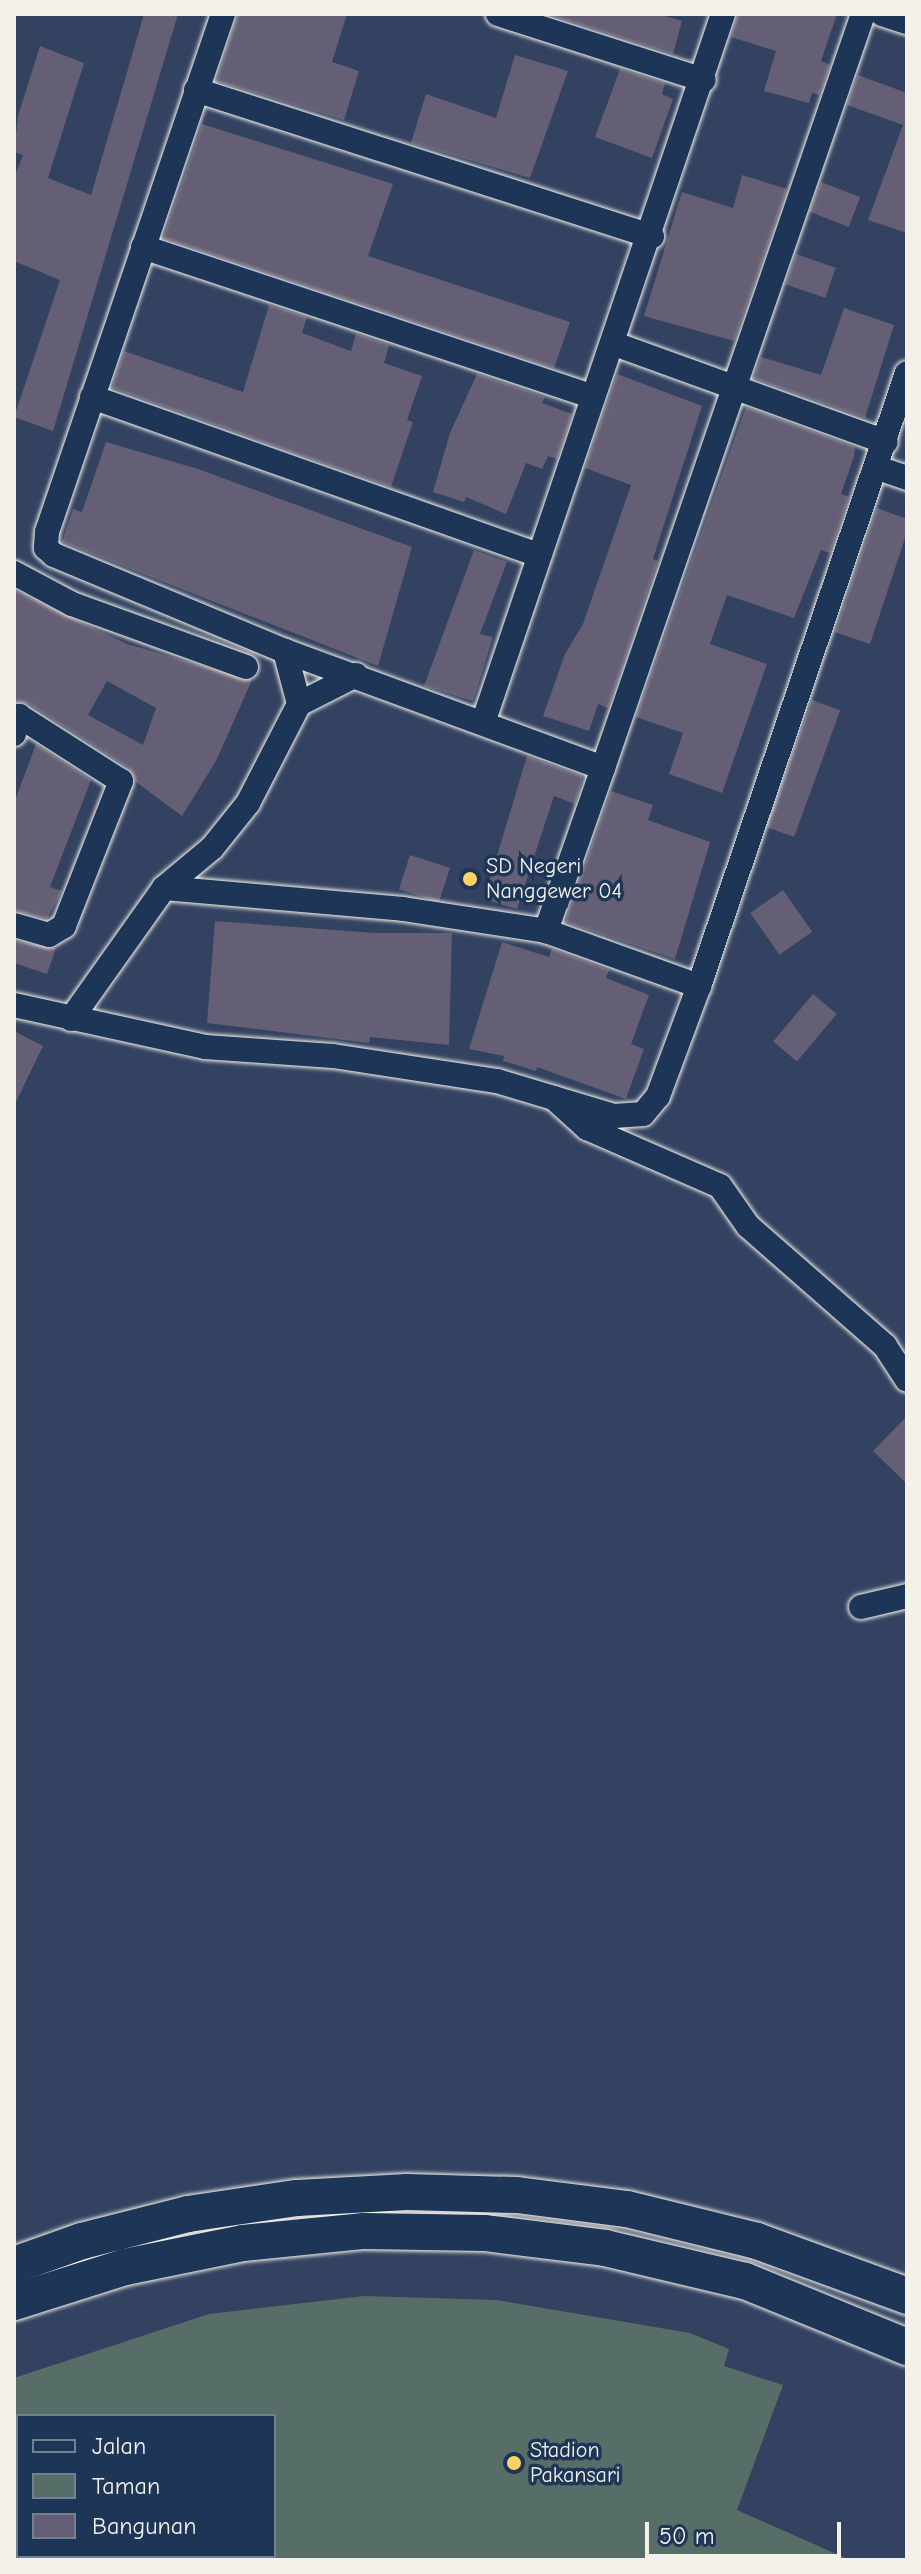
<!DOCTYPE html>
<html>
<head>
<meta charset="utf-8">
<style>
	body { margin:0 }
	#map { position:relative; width:921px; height:2574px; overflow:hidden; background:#324260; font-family:"Comic Neue",sans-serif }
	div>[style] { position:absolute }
	.green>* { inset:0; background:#576d68 }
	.building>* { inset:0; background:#645f74; transform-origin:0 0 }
	.roads { filter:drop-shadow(0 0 2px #f4f1e8) drop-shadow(0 0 2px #f4f1e8) }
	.street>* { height:24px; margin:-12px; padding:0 12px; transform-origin:12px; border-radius:12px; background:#1d3557 }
	.primary>* { height:36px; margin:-18px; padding:0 18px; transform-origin:18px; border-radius:18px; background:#1d3557 }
	.dots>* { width:22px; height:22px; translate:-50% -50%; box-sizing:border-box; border:4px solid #1d3557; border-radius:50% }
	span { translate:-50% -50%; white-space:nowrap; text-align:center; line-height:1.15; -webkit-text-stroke:7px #1d3557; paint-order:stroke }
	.poi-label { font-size:22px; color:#f4f1e8 }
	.left { translate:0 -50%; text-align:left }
	.frame { position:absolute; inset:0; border:16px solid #f4f1e8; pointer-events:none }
	.legend { position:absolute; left:16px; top:2414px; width:260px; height:144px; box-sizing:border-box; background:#1d3557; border:2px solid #738091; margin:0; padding:10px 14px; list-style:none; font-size:24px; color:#f4f1e8 }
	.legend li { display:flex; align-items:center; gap:16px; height:40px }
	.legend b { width:40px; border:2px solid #738091 }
	.scale { position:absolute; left:645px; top:2522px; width:196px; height:36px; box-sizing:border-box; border:4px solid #f4f1e8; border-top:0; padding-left:10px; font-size:24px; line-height:28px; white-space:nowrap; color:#f4f1e8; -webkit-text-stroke:6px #1d3557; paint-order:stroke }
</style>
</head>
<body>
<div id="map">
	<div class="green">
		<div style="clip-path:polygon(evenodd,364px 2296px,497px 2300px,690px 2333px,729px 2349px,724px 2366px,783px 2385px,737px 2510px,850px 2560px,14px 2560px,14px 2378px,209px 2314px,364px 2296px,18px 2416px,274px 2416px,274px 2556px,18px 2556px,18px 2416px)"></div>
	</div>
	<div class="building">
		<div style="clip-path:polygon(144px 14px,178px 14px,53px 431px,14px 417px,60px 280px,14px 261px,14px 178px,23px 155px,14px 152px,18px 116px,40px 46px,84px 63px,48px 178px,91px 195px)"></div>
		<div style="clip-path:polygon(238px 14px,347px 14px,332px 62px,359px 71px,344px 120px,216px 81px)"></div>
		<div style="clip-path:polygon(547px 14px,658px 14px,682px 21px,673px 54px)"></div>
		<div style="clip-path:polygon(738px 14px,837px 14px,821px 61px,830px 65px,819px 95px,812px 93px,809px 103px,764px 91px,776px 51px,731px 37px)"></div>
		<div style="clip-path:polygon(515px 55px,568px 71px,530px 178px,411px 143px,426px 94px,496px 118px)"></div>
		<div style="clip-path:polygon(620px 69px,665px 83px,662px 94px,673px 99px,652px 158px,595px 137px)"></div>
		<div style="clip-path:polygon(858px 75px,907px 93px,907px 233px,868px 220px,903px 125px,847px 105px)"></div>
		<div style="clip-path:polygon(202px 124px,393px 184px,368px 256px,570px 322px,554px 368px,163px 238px)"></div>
		<div style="clip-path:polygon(742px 175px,787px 189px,734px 341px,644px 316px,682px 192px,733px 208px)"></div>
		<div style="left:821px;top:182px;width:42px;height:32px;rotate:21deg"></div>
		<div style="left:796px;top:254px;width:42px;height:32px;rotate:19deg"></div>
		<div style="clip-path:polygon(269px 305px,307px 317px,302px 333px,351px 351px,356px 334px,389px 345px,384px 363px,422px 376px,407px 420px,413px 422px,391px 487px,112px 388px,124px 351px,243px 392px)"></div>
		<div style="clip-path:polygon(844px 308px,894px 325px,865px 418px,753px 378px,761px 357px,821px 375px)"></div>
		<div style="clip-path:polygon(477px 374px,545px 397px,542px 403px,572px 414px,557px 459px,548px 456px,542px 469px,526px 463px,506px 514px,466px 497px,464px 502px,433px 492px,450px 433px)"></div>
		<div style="clip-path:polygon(617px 374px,702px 406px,653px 559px,658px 561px,608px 708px,598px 704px,589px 731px,543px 716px,565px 654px,583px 624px,631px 485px,585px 468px)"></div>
		<div style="clip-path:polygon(746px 407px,855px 447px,854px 456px,841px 494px,849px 497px,830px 553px,821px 550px,794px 618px,727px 595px,710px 644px,767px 664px,722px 793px,669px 774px,683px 733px,636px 717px)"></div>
		<div style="clip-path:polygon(106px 442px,198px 469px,412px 547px,378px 666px,62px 542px,73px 509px,82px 512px)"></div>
		<div style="clip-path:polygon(877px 508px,907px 519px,907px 532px,870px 644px,835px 632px)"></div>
		<div style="clip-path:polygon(474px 550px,507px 562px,480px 634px,493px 637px,473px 701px,424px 686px)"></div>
		<div style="clip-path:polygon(evenodd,14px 590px,127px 644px,252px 680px,216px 761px,182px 816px,136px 782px,129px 768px,27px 703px,14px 702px,14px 590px,107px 681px,156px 708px,143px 745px,88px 715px,107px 681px)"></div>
		<div style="left:812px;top:700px;width:30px;height:135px;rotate:20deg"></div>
		<div style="clip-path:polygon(36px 744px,91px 780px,50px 887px,62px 891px,47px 919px,14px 910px,14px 803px)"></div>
		<div style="clip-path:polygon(527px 756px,582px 776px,582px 781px,575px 804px,554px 796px,517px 909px,484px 899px)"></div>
		<div style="clip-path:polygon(611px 791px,653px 805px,648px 820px,710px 842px,675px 959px,565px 922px)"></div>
		<div style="left:410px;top:855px;width:42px;height:36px;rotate:18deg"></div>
		<div style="left:783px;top:890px;width:51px;height:40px;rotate:55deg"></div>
		<div style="clip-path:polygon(215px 921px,375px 933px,452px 933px,449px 1045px,370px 1037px,369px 1043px,207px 1023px)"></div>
		<div style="clip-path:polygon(14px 941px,56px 948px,47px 974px,14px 963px)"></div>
		<div style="clip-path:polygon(502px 942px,549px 957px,552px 949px,609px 970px,606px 978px,649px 995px,631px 1044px,644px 1049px,626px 1099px,537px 1067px,536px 1071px,503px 1061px,504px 1056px,469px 1049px)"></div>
		<div style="left:813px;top:994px;width:31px;height:62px;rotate:40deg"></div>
		<div style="clip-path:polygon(14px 1031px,43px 1046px,14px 1106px)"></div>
		<div style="clip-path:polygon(907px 1416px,907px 1484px,873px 1451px)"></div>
	</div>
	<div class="roads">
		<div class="street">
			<div style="left:223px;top:14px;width:547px;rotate:108.77deg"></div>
			<div style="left:47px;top:532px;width:16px;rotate:94deg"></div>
			<div style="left:46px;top:548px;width:11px;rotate:41deg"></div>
			<div style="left:54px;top:555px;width:250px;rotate:22.6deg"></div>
			<div style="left:285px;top:651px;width:339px;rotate:20.2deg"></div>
			<div style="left:603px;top:768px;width:173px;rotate:109.3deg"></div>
			<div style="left:498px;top:14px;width:216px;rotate:17.8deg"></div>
			<div style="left:882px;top:14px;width:26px;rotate:18deg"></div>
			<div style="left:196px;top:90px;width:479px;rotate:17.8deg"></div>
			<div style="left:143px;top:247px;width:474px;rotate:18.4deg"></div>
			<div style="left:612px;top:343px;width:291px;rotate:19.9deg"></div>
			<div style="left:92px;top:397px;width:472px;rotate:19.5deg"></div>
			<div style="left:878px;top:468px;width:31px;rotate:19deg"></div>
			<div style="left:14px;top:573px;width:66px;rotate:28.1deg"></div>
			<div style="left:72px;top:604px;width:185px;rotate:19.9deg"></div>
			<div style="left:299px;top:704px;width:64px;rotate:-27deg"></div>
			<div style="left:483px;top:723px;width:749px;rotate:-71.3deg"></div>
			<div style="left:14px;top:734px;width:19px;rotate:-74deg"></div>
			<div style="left:19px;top:716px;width:121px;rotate:32.5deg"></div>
			<div style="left:121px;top:781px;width:156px;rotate:111.5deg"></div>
			<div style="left:64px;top:926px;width:17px;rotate:149deg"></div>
			<div style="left:49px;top:935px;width:36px;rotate:-164deg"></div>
			<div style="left:603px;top:768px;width:798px;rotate:-70.97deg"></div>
			<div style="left:164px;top:888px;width:240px;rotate:5deg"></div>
			<div style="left:403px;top:909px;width:145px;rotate:8.7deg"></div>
			<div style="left:546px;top:931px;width:163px;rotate:19.8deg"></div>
			<div style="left:14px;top:1005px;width:196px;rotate:12.4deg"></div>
			<div style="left:205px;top:1047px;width:128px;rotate:4deg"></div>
			<div style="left:333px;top:1056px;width:166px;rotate:8.7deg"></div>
			<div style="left:497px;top:1081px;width:122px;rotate:16.7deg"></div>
			<div style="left:614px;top:1116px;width:29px;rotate:-4deg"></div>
			<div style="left:643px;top:1114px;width:23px;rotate:-50deg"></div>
			<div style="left:658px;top:1096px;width:117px;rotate:-69.6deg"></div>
			<div style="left:699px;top:986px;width:647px;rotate:-71.26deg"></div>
			<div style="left:71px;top:1019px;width:161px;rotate:-54.6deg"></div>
			<div style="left:164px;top:888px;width:62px;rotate:-39.8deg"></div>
			<div style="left:212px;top:848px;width:58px;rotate:-51.3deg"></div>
			<div style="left:248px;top:803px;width:111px;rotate:-62.7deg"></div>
			<div style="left:299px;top:704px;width:55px;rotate:-104.8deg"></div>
			<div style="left:554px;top:1098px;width:45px;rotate:42.3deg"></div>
			<div style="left:587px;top:1128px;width:145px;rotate:23.6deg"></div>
			<div style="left:720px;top:1186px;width:49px;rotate:55deg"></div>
			<div style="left:748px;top:1226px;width:182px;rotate:41.2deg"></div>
			<div style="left:885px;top:1346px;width:40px;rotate:57.1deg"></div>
			<div style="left:861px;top:1607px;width:47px;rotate:-13.4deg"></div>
		</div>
		<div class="primary">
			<div style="left:14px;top:2265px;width:72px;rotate:-19.4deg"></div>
			<div style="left:82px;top:2241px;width:109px;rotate:-14.3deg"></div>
			<div style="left:188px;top:2214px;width:110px;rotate:-8.4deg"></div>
			<div style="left:297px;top:2198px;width:110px;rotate:-3.1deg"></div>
			<div style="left:407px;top:2192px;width:110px;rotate:1.6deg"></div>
			<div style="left:517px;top:2195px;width:111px;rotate:7.3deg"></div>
			<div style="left:627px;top:2209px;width:134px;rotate:13.8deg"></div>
			<div style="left:757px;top:2241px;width:160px;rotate:20.1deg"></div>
			<div style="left:14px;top:2302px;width:116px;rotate:-17.5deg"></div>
			<div style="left:125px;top:2267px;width:120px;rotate:-11.5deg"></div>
			<div style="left:243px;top:2243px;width:122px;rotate:-5.7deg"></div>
			<div style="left:364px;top:2231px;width:121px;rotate:0.9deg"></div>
			<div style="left:485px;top:2233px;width:121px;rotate:7.1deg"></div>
			<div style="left:605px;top:2248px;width:144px;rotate:13.3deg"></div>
			<div style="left:745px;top:2281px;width:175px;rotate:22.2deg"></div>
		</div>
	</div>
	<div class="dots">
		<div style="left:470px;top:879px;background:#ffd166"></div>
		<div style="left:514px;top:2463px;background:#ffd166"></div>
	</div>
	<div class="poi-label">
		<span class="left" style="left:486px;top:879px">SD Negeri<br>Nanggewer 04</span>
		<span class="left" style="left:530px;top:2463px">Stadion<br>Pakansari</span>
	</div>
	<div class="frame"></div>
	<ul class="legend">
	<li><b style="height:10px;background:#1d3557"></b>Jalan</li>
	<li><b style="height:22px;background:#576d68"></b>Taman</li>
	<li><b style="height:22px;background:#645f74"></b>Bangunan</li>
	</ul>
	<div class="scale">50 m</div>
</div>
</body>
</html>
